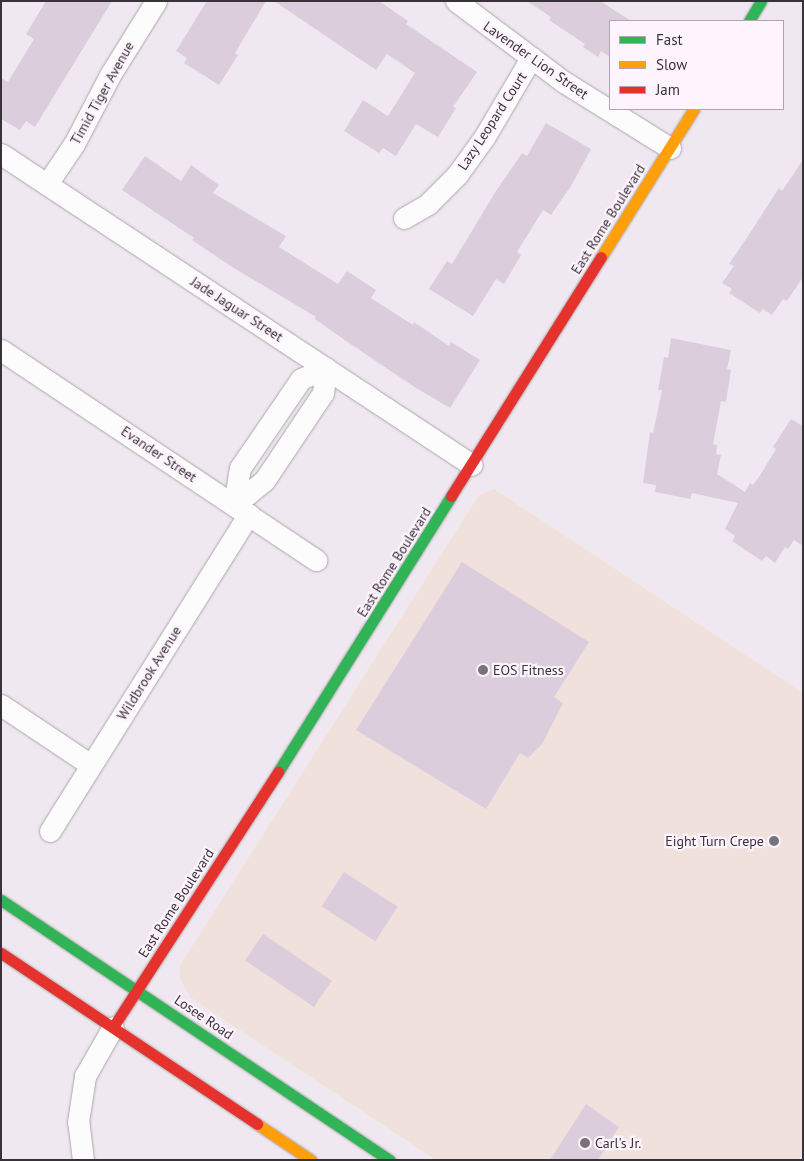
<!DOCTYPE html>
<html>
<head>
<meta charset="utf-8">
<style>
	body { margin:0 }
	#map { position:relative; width:804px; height:1161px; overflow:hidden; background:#f0e8f0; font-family:"PT Sans",sans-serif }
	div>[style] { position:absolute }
	.commercial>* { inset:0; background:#f1e1dd }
	.building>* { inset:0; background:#dbcddc; transform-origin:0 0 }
	.roads { filter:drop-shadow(0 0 1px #aca6ac) drop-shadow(0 0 1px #aca6ac) }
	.street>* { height:21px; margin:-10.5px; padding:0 10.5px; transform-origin:10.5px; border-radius:10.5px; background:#fdfcfd }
	.fast>* { height:11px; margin:-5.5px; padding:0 5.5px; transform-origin:5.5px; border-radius:5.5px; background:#30b455 }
	.slow>* { height:11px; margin:-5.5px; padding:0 5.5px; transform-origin:5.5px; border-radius:5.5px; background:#ff9f0a }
	.jam>* { height:11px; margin:-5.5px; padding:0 5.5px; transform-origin:5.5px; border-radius:5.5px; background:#e5322d }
	.dots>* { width:14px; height:14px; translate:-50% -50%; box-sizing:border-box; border:2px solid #fdf4fd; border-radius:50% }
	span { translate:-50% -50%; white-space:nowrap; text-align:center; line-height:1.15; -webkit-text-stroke:4.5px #fdf4fd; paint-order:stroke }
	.street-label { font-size:14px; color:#383339 }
	.poi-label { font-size:14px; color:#383339 }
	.left { translate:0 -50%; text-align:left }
	.right { translate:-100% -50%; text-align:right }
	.frame { position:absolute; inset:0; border:2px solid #383339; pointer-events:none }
	.legend { position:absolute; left:609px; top:20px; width:175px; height:90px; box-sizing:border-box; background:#fdf4fd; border:1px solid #aea7af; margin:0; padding:6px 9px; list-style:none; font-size:15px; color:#383339 }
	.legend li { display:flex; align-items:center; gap:10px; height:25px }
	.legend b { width:25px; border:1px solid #aea7af }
</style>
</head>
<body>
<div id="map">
	<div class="commercial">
		<div style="clip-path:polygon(494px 489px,803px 693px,803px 1160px,436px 1160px,190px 997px,180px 979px,179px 967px,479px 495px)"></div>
	</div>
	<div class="building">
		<div style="clip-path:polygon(46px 1px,112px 1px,35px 127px,26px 121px,20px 130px,1px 119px,1px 78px,8px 82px,34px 39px,26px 34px)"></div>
		<div style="clip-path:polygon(207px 1px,266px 1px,235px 53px,238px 55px,219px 85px,184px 63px,187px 58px,176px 51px)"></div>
		<div style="clip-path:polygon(274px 1px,379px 1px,408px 21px,406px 24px,477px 72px,453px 107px,456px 108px,438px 137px,416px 124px,396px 156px,383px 148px,379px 153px,344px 131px,363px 100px,388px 116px,415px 73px,387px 54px,376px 70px)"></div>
		<div style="clip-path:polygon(527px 1px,600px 1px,631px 21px,610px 21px,610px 57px,601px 51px,598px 57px,583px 47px,585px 44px,549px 20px,551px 17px)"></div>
		<div style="clip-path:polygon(546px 123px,591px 149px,571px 186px,551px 215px,543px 210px,517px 252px,521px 255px,504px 284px,496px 279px,473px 316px,429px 289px,447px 261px,452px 264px,496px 191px,522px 153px,527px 156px)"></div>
		<div style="clip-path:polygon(145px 156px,181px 181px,191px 165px,219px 185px,213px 193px,286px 236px,279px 247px,338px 284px,347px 271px,376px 290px,371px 298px,413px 325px,414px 322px,449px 346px,451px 342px,480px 360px,450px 408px,413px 386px,349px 343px,315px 319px,316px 317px,232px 267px,192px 240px,194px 238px,122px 190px)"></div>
		<div style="clip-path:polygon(803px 160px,803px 277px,787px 301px,783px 299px,772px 315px,763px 309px,760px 313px,729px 293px,732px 289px,722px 283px,734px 266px,729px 264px,748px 236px,779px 188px,782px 191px)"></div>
		<div style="clip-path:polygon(671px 338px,731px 350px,727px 369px,731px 370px,726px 402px,721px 401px,713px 444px,717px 445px,716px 454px,721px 455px,717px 474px,745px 492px,750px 483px,753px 485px,759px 477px,776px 449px,773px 447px,791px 419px,803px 426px,803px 546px,794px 540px,788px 549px,785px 547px,775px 563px,766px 556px,762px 561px,732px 541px,735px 536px,725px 529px,738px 503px,692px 493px,690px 499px,655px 492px,656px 485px,643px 483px,650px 432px,653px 433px,662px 390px,658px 390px,664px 357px,668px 358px)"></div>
		<div style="clip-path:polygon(462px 562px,589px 642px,554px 697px,563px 703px,542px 744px,528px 758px,520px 753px,486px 809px,356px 730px)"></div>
		<div style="left:344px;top:872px;width:64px;height:41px;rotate:33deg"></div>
		<div style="left:263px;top:934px;width:83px;height:32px;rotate:34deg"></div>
		<div style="clip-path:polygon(586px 1104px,619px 1127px,598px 1160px,550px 1160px)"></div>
	</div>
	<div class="roads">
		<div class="street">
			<div style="left:456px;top:1px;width:135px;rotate:36.9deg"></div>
			<div style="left:564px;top:82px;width:125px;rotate:31.9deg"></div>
			<div style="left:1px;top:154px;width:564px;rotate:33.44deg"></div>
			<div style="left:47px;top:184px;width:48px;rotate:-56deg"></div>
			<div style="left:74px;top:144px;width:78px;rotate:-62.4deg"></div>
			<div style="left:110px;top:75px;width:87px;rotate:-58.1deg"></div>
			<div style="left:404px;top:218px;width:28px;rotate:-30deg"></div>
			<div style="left:428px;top:204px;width:41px;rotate:-45deg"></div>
			<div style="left:457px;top:175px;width:48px;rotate:-54.3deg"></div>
			<div style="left:485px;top:136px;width:91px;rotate:-59.5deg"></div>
			<div style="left:1px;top:350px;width:379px;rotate:33.7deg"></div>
			<div style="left:234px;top:505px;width:37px;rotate:-81deg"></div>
			<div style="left:240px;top:468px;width:108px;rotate:-55.6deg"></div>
			<div style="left:301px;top:379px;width:27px;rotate:-24deg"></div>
			<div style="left:234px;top:505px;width:38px;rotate:-39deg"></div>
			<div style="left:264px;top:481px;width:106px;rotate:-56.2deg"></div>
			<div style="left:323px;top:393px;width:25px;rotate:-83deg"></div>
			<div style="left:1px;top:705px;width:108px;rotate:33.7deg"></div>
			<div style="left:50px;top:831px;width:374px;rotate:-57.9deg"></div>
			<div style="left:83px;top:1160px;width:38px;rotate:-97deg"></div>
			<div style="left:78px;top:1122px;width:47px;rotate:-81.3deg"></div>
			<div style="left:85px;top:1076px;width:56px;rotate:-60.3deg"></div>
		</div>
		<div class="fast">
			<div style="left:749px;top:21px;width:23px;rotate:-59deg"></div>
			<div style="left:278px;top:772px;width:326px;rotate:-57.9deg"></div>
			<div style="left:1px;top:900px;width:468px;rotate:33.8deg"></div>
		</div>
		<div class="slow">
			<div style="left:601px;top:257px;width:175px;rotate:-57.9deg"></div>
			<div style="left:257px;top:1124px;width:65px;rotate:33.7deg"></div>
		</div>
		<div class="jam">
			<div style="left:451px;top:496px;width:282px;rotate:-57.9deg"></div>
			<div style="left:1px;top:953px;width:308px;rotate:33.7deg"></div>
			<div style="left:113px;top:1027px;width:304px;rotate:-57.1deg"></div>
		</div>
	</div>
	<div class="dots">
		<div style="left:483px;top:670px;background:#787279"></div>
		<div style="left:774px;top:841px;background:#787279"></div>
		<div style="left:585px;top:1143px;background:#787279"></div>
	</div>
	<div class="street-label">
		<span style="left:536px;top:60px;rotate:35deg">Lavender Lion Street</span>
		<span style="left:102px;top:93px;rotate:-61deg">Timid Tiger Avenue</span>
		<span style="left:492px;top:121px;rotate:-57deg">Lazy Leopard Court</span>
		<span style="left:608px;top:219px;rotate:-58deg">East Rome Boulevard</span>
		<span style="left:237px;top:309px;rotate:33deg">Jade Jaguar Street</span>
		<span style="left:159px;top:454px;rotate:34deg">Evander Street</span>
		<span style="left:394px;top:562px;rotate:-58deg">East Rome Boulevard</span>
		<span style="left:149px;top:673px;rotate:-58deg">Wildbrook Avenue</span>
		<span style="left:176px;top:903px;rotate:-57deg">East Rome Boulevard</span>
		<span style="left:204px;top:1017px;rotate:34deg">Losee Road</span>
	</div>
	<div class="poi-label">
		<span class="left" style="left:493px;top:670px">EOS Fitness</span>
		<span class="right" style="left:764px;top:841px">Eight Turn Crepe</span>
		<span class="left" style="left:595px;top:1143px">Carl's Jr.</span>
	</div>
	<div class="frame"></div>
	<ul class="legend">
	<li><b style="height:6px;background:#30b455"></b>Fast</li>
	<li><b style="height:6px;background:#ff9f0a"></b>Slow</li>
	<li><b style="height:6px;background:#e5322d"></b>Jam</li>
	</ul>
</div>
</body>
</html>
